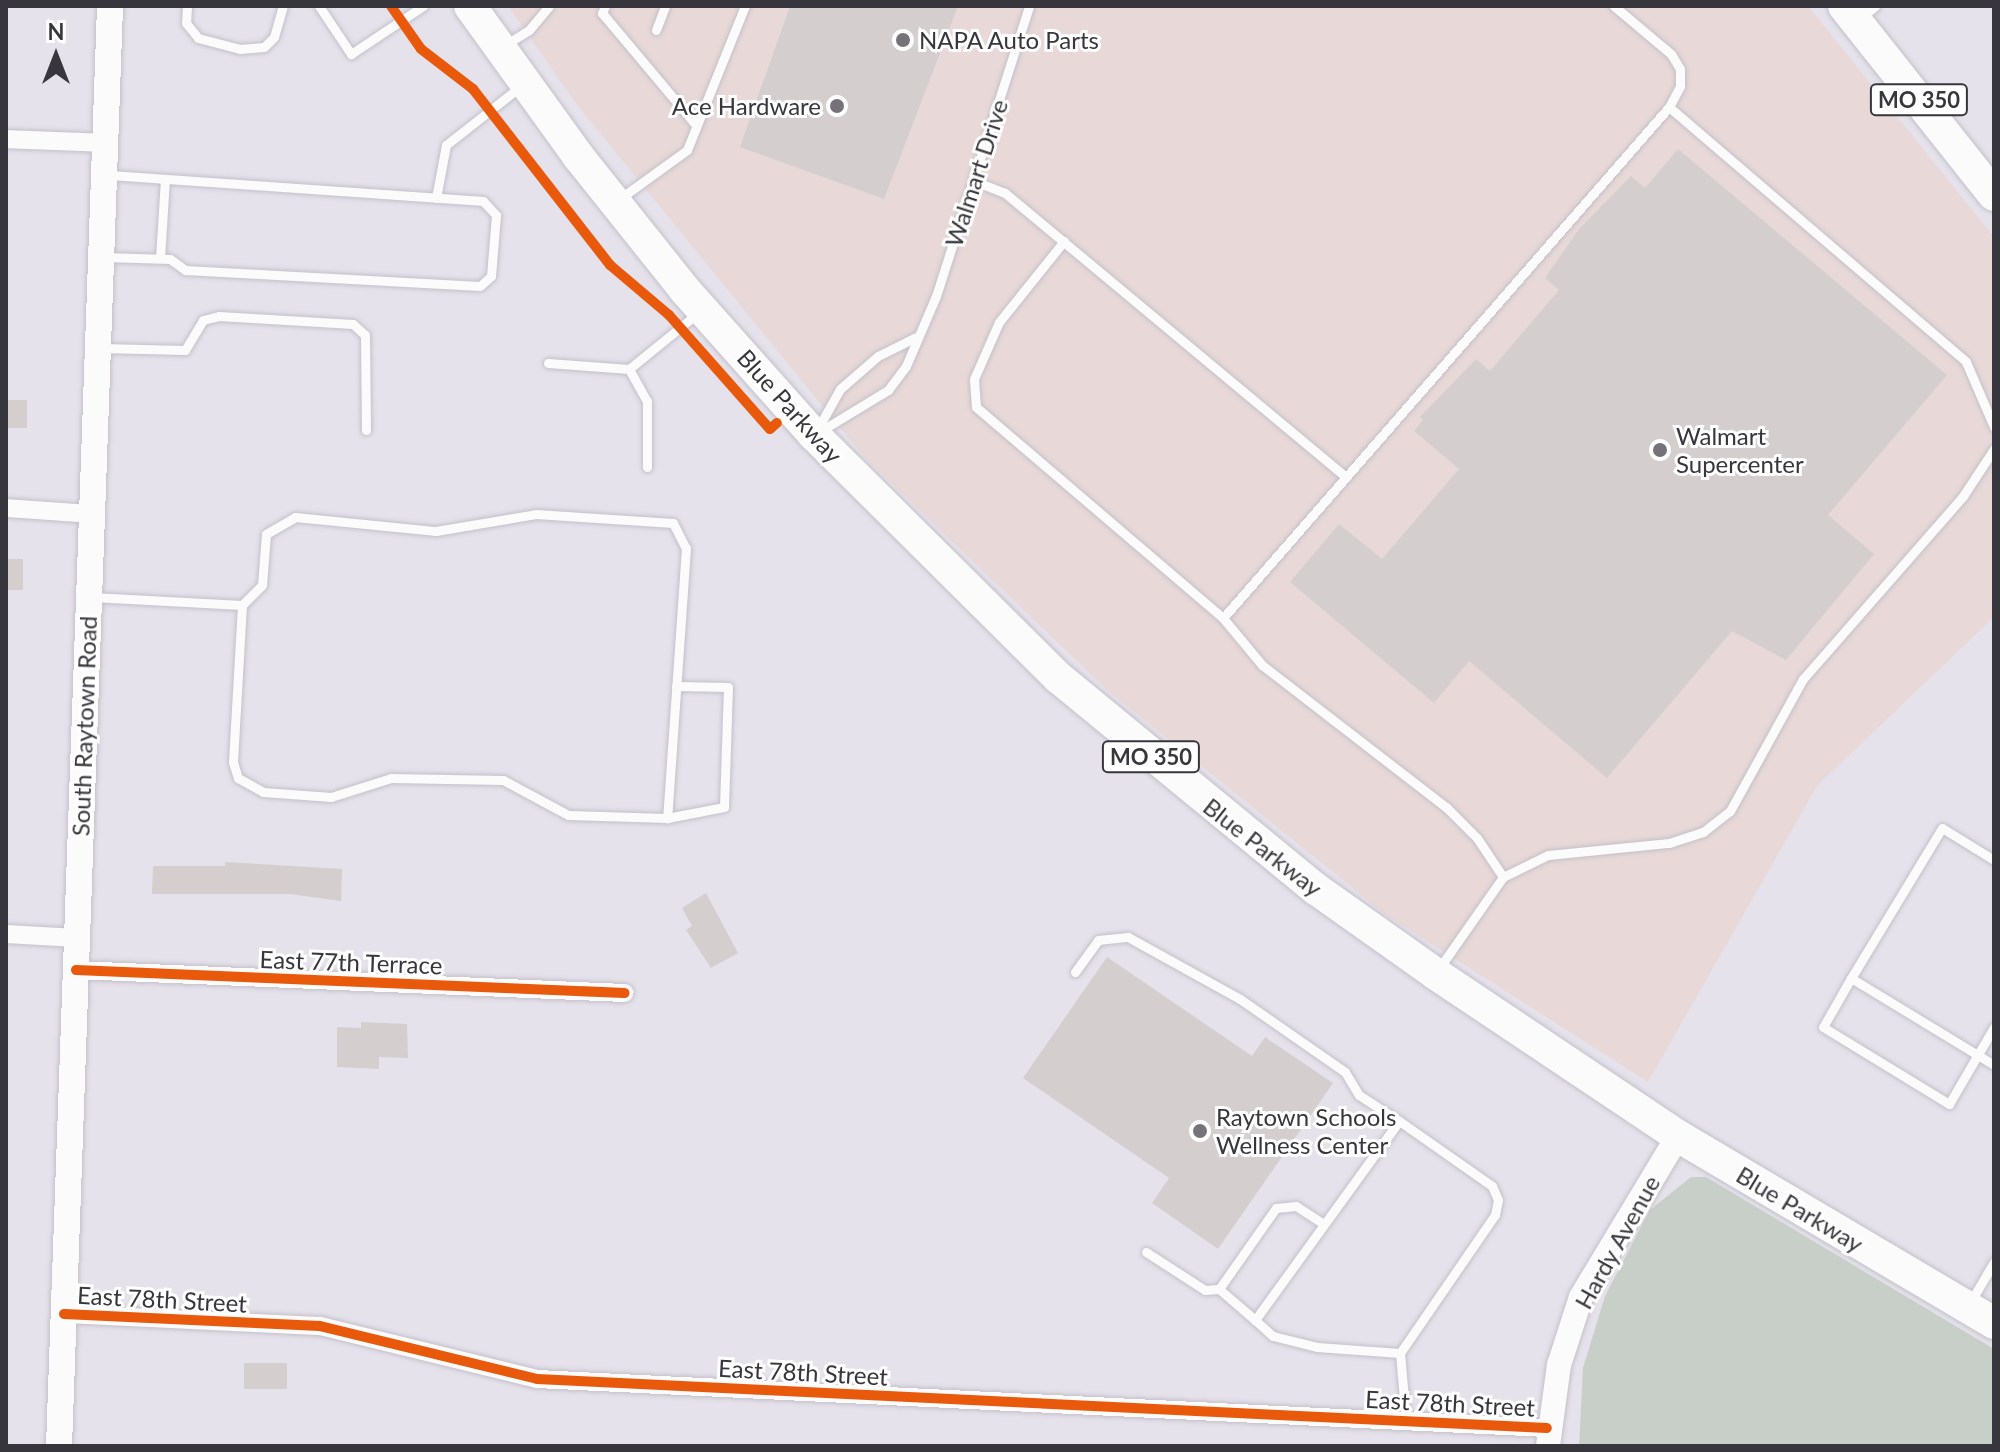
<!DOCTYPE html>
<html>
<head>
<meta charset="utf-8">
<style>
	body { margin:0 }
	#map { position:relative; width:2000px; height:1452px; overflow:hidden; background:#e5e2ec; font-family:Lato,sans-serif }
	div>[style] { position:absolute }
	.commercial>* { inset:0; background:#e8d9d8 }
	.green>* { inset:0; background:#c8cec8 }
	.building>* { inset:0; background:#d4cecf; transform-origin:0 0 }
	.roads { filter:drop-shadow(0 0 2px #c4c0c9) drop-shadow(0 0 2px #c4c0c9) }
	.service>* { height:9px; margin:-4.5px; padding:0 4.5px; transform-origin:4.5px; border-radius:4.5px; background:#fbfbfc }
	.minor>* { height:18px; margin:-9px; padding:0 9px; transform-origin:9px; border-radius:9px; background:#fbfbfc }
	.tertiary>* { height:24px; margin:-12px; padding:0 12px; transform-origin:12px; border-radius:12px; background:#fbfbfc }
	.secondary>* { height:26px; margin:-13px; padding:0 13px; transform-origin:13px; border-radius:13px; background:#fbfbfc }
	.trunk>* { height:32px; margin:-16px; padding:0 16px; transform-origin:16px; border-radius:16px; background:#fbfbfc }
	.cycleway>* { height:10px; margin:-5px; padding:0 5px; transform-origin:5px; border-radius:5px; background:#e8590c }
	.dots>* { width:22px; height:22px; translate:-50% -50%; box-sizing:border-box; border:4px solid #fff; border-radius:50% }
	span { translate:-50% -50%; white-space:nowrap; text-align:center; line-height:1.15; -webkit-text-stroke:6px #fff; paint-order:stroke }
	.shield-label span { padding:2px 6px; background:#fff; border:2px solid; border-radius:6px; -webkit-text-stroke-width:0 }
	.shield-label { font-size:22px; color:#38363d; font-weight:700 }
	.poi-label { font-size:24px; color:#38363d }
	.left { translate:0 -50%; text-align:left }
	.right { translate:-100% -50%; text-align:right }
	.street-label { font-size:24px; color:#38363d }
	.frame { position:absolute; inset:0; border:8px solid #38363d; pointer-events:none }
	.north { position:absolute; left:16px; top:16px; width:80px; height:80px; -webkit-text-stroke:6px #fff; paint-order:stroke; rotate:0deg; font-size:22px; font-weight:700; line-height:32px; text-align:center; color:#38363d }
	.north::after { content:''; display:block; margin:auto; width:28px; height:36px; background:#38363d; clip-path:polygon(50% 0,100% 100%,50% 72%,0 100%) }
</style>
</head>
<body>
<div id="map">
	<div class="commercial">
		<div style="clip-path:polygon(508px 6px,1808px 6px,1994px 237px,1994px 617px,1817px 786px,1648px 1082px,1386px 915px,1107px 690px,864px 457px,577px 105px)"></div>
	</div>
	<div class="green">
		<div style="clip-path:polygon(1691px 1177px,1706px 1177px,1994px 1349px,1994px 1446px,1579px 1446px,1583px 1368px,1605px 1296px,1650px 1210px)"></div>
	</div>
	<div class="building">
		<div style="clip-path:polygon(790px 6px,958px 6px,884px 199px,740px 147px)"></div>
		<div style="clip-path:polygon(1678px 149px,1947px 375px,1828px 515px,1874px 554px,1786px 660px,1732px 631px,1607px 778px,1469px 661px,1434px 703px,1290px 582px,1339px 524px,1382px 559px,1459px 469px,1414px 431px,1423px 420px,1420px 417px,1476px 359px,1490px 371px,1559px 290px,1545px 278px,1579px 229px,1631px 176px,1645px 188px)"></div>
		<div style="left:6px;top:400px;width:21px;height:28px"></div>
		<div style="left:6px;top:559px;width:17px;height:31px"></div>
		<div style="clip-path:polygon(225px 862px,342px 869px,341px 901px,290px 894px,152px 894px,153px 866px,225px 866px)"></div>
		<div style="clip-path:polygon(706px 893px,738px 953px,711px 968px,686px 930px,692px 926px,682px 908px)"></div>
		<div style="clip-path:polygon(1107px 957px,1252px 1056px,1265px 1037px,1333px 1083px,1218px 1249px,1152px 1203px,1169px 1178px,1023px 1078px)"></div>
		<div style="clip-path:polygon(361px 1022px,407px 1024px,408px 1058px,379px 1057px,379px 1069px,337px 1067px,337px 1027px,361px 1028px)"></div>
		<div style="left:244px;top:1363px;width:43px;height:26px"></div>
	</div>
	<div class="roads">
		<div class="service">
			<div style="left:187px;top:6px;width:17px;rotate:93deg"></div>
			<div style="left:186px;top:23px;width:19px;rotate:51deg"></div>
			<div style="left:198px;top:38px;width:43px;rotate:14.7deg"></div>
			<div style="left:240px;top:49px;width:24px;rotate:-5deg"></div>
			<div style="left:264px;top:47px;width:14px;rotate:-45deg"></div>
			<div style="left:274px;top:37px;width:32px;rotate:-74deg"></div>
			<div style="left:319px;top:6px;width:58px;rotate:56.3deg"></div>
			<div style="left:351px;top:54px;width:87px;rotate:-33.7deg"></div>
			<div style="left:605px;top:6px;width:8px;rotate:113deg"></div>
			<div style="left:602px;top:13px;width:146px;rotate:50deg"></div>
			<div style="left:1862px;top:17px;width:17px;rotate:-40deg"></div>
			<div style="left:656px;top:30px;width:26px;rotate:-69deg"></div>
			<div style="left:505px;top:45px;width:28px;rotate:-32deg"></div>
			<div style="left:529px;top:30px;width:31px;rotate:-50deg"></div>
			<div style="left:1669px;top:107px;width:391px;rotate:40.6deg"></div>
			<div style="left:1966px;top:362px;width:71px;rotate:66.7deg"></div>
			<div style="left:974px;top:181px;width:33px;rotate:21deg"></div>
			<div style="left:1005px;top:193px;width:441px;rotate:39.8deg"></div>
			<div style="left:436px;top:198px;width:54px;rotate:-79.3deg"></div>
			<div style="left:446px;top:145px;width:95px;rotate:-38.2deg"></div>
			<div style="left:618px;top:200px;width:85px;rotate:-35.9deg"></div>
			<div style="left:687px;top:150px;width:155px;rotate:-68.1deg"></div>
			<div style="left:1064px;top:241px;width:104px;rotate:128.7deg"></div>
			<div style="left:999px;top:322px;width:62px;rotate:113.7deg"></div>
			<div style="left:974px;top:379px;width:28px;rotate:86deg"></div>
			<div style="left:976px;top:407px;width:325px;rotate:40.5deg"></div>
			<div style="left:1223px;top:618px;width:61px;rotate:50.3deg"></div>
			<div style="left:1262px;top:665px;width:232px;rotate:37.7deg"></div>
			<div style="left:1446px;top:807px;width:44px;rotate:45deg"></div>
			<div style="left:1477px;top:838px;width:47px;rotate:56.3deg"></div>
			<div style="left:1503px;top:877px;width:113px;rotate:125deg"></div>
			<div style="left:103px;top:257px;width:67px;rotate:1.7deg"></div>
			<div style="left:170px;top:259px;width:19px;rotate:36deg"></div>
			<div style="left:185px;top:270px;width:295px;rotate:3.1deg"></div>
			<div style="left:480px;top:286px;width:15px;rotate:-42deg"></div>
			<div style="left:491px;top:276px;width:61px;rotate:-85.3deg"></div>
			<div style="left:496px;top:215px;width:19px;rotate:-133deg"></div>
			<div style="left:483px;top:201px;width:377px;rotate:-176deg"></div>
			<div style="left:160px;top:258px;width:79px;rotate:-86.4deg"></div>
			<div style="left:101px;top:348px;width:84px;rotate:1.4deg"></div>
			<div style="left:185px;top:350px;width:35px;rotate:-59deg"></div>
			<div style="left:203px;top:320px;width:16px;rotate:-14deg"></div>
			<div style="left:219px;top:316px;width:134px;rotate:3.4deg"></div>
			<div style="left:353px;top:324px;width:16px;rotate:43deg"></div>
			<div style="left:365px;top:335px;width:95px;rotate:89.4deg"></div>
			<div style="left:548px;top:363px;width:81px;rotate:4.2deg"></div>
			<div style="left:629px;top:369px;width:37px;rotate:61deg"></div>
			<div style="left:647px;top:401px;width:66px;rotate:90deg"></div>
			<div style="left:629px;top:369px;width:89px;rotate:-39.1deg"></div>
			<div style="left:817px;top:430px;width:47px;rotate:-60.7deg"></div>
			<div style="left:840px;top:389px;width:50px;rotate:-41deg"></div>
			<div style="left:878px;top:356px;width:42px;rotate:-26.6deg"></div>
			<div style="left:819px;top:432px;width:81px;rotate:-31.3deg"></div>
			<div style="left:888px;top:390px;width:30px;rotate:-53deg"></div>
			<div style="left:906px;top:366px;width:76px;rotate:-66.8deg"></div>
			<div style="left:936px;top:296px;width:305px;rotate:-72.2deg"></div>
			<div style="left:92px;top:597px;width:150px;rotate:3.1deg"></div>
			<div style="left:242px;top:605px;width:28px;rotate:-45deg"></div>
			<div style="left:262px;top:585px;width:51px;rotate:-85.5deg"></div>
			<div style="left:266px;top:534px;width:34px;rotate:-30deg"></div>
			<div style="left:295px;top:517px;width:142px;rotate:5.7deg"></div>
			<div style="left:436px;top:531px;width:101px;rotate:-9.6deg"></div>
			<div style="left:536px;top:514px;width:137px;rotate:3.8deg"></div>
			<div style="left:673px;top:523px;width:28px;rotate:63deg"></div>
			<div style="left:686px;top:548px;width:271px;rotate:94deg"></div>
			<div style="left:242px;top:605px;width:157px;rotate:93.3deg"></div>
			<div style="left:233px;top:762px;width:17px;rotate:73deg"></div>
			<div style="left:238px;top:778px;width:29px;rotate:29deg"></div>
			<div style="left:263px;top:792px;width:68px;rotate:4.2deg"></div>
			<div style="left:331px;top:797px;width:63px;rotate:-17.6deg"></div>
			<div style="left:391px;top:778px;width:112px;rotate:1deg"></div>
			<div style="left:503px;top:780px;width:74px;rotate:28.3deg"></div>
			<div style="left:568px;top:815px;width:99px;rotate:1.7deg"></div>
			<div style="left:667px;top:818px;width:58px;rotate:-10.9deg"></div>
			<div style="left:724px;top:807px;width:120px;rotate:-88.1deg"></div>
			<div style="left:728px;top:687px;width:52px;rotate:-178.9deg"></div>
			<div style="left:1223px;top:618px;width:678px;rotate:-48.89deg"></div>
			<div style="left:1669px;top:107px;width:24px;rotate:-62deg"></div>
			<div style="left:1680px;top:86px;width:17px;rotate:-90deg"></div>
			<div style="left:1680px;top:69px;width:17px;rotate:-121deg"></div>
			<div style="left:1671px;top:54px;width:75px;rotate:-139.9deg"></div>
			<div style="left:1994px;top:860px;width:61px;rotate:-148.4deg"></div>
			<div style="left:1942px;top:828px;width:175px;rotate:121.2deg"></div>
			<div style="left:1851px;top:978px;width:167px;rotate:31.3deg"></div>
			<div style="left:1503px;top:877px;width:50px;rotate:-26.1deg"></div>
			<div style="left:1548px;top:855px;width:122px;rotate:-5.7deg"></div>
			<div style="left:1669px;top:843px;width:36px;rotate:-18deg"></div>
			<div style="left:1703px;top:832px;width:34px;rotate:-38deg"></div>
			<div style="left:1730px;top:811px;width:151px;rotate:-61.1deg"></div>
			<div style="left:1803px;top:679px;width:243px;rotate:-48.8deg"></div>
			<div style="left:1963px;top:496px;width:56px;rotate:-56.6deg"></div>
			<div style="left:1075px;top:972px;width:39px;rotate:-54deg"></div>
			<div style="left:1098px;top:940px;width:30px;rotate:-6deg"></div>
			<div style="left:1128px;top:937px;width:128px;rotate:29deg"></div>
			<div style="left:1240px;top:999px;width:128px;rotate:34.8deg"></div>
			<div style="left:1345px;top:1072px;width:27px;rotate:59deg"></div>
			<div style="left:1359px;top:1095px;width:48px;rotate:33deg"></div>
			<div style="left:1851px;top:978px;width:56px;rotate:119.7deg"></div>
			<div style="left:1823px;top:1027px;width:148px;rotate:31.4deg"></div>
			<div style="left:1949px;top:1104px;width:89px;rotate:-59.7deg"></div>
			<div style="left:1146px;top:1252px;width:70px;rotate:32.8deg"></div>
			<div style="left:1205px;top:1290px;width:14px;rotate:-4deg"></div>
			<div style="left:1971px;top:1301px;width:45px;rotate:-59.5deg"></div>
			<div style="left:1255px;top:1320px;width:48px;rotate:-139.3deg"></div>
			<div style="left:1219px;top:1289px;width:99px;rotate:-54.9deg"></div>
			<div style="left:1276px;top:1208px;width:20px;rotate:-6deg"></div>
			<div style="left:1296px;top:1206px;width:33px;rotate:33deg"></div>
			<div style="left:1400px;top:1353px;width:168px;rotate:-55.5deg"></div>
			<div style="left:1495px;top:1215px;width:15px;rotate:-79deg"></div>
			<div style="left:1498px;top:1200px;width:15px;rotate:-113deg"></div>
			<div style="left:1492px;top:1186px;width:113px;rotate:-145deg"></div>
			<div style="left:1399px;top:1121px;width:246px;rotate:125.9deg"></div>
			<div style="left:1255px;top:1320px;width:24px;rotate:42deg"></div>
			<div style="left:1273px;top:1336px;width:45px;rotate:14deg"></div>
			<div style="left:1317px;top:1347px;width:83px;rotate:4.1deg"></div>
			<div style="left:1400px;top:1353px;width:68px;rotate:85deg"></div>
		</div>
		<div class="minor">
			<div style="left:6px;top:139px;width:99px;rotate:2.3deg"></div>
			<div style="left:6px;top:508px;width:86px;rotate:4deg"></div>
			<div style="left:6px;top:934px;width:71px;rotate:3.2deg"></div>
			<div style="left:76px;top:970px;width:549px;rotate:2.4deg"></div>
			<div style="left:64px;top:1314px;width:256px;rotate:2.7deg"></div>
			<div style="left:320px;top:1326px;width:223px;rotate:13.7deg"></div>
			<div style="left:537px;top:1379px;width:1011px;rotate:2.78deg"></div>
		</div>
		<div class="tertiary">
			<div style="left:1548px;top:1446px;width:82px;rotate:-82.3deg"></div>
			<div style="left:1559px;top:1365px;width:71px;rotate:-72.1deg"></div>
			<div style="left:1581px;top:1297px;width:188px;rotate:-58.9deg"></div>
		</div>
		<div class="secondary">
			<div style="left:59px;top:1446px;width:1441px;rotate:-87.97deg"></div>
		</div>
		<div class="trunk">
			<div style="left:470px;top:6px;width:185px;rotate:54.2deg"></div>
			<div style="left:578px;top:156px;width:170px;rotate:51.4deg"></div>
			<div style="left:684px;top:289px;width:195px;rotate:48.3deg"></div>
			<div style="left:814px;top:435px;width:345px;rotate:44.8deg"></div>
			<div style="left:1059px;top:678px;width:333px;rotate:39.4deg"></div>
			<div style="left:1316px;top:889px;width:147px;rotate:35.3deg"></div>
			<div style="left:1436px;top:974px;width:291px;rotate:33.8deg"></div>
			<div style="left:1678px;top:1136px;width:367px;rotate:30.6deg"></div>
			<div style="left:1844px;top:6px;width:241px;rotate:51.6deg"></div>
		</div>
	</div>
	<div class="cycleway">
		<div style="left:391px;top:6px;width:52px;rotate:55.1deg"></div>
		<div style="left:421px;top:49px;width:66px;rotate:37.6deg"></div>
		<div style="left:473px;top:89px;width:223px;rotate:52.1deg"></div>
		<div style="left:610px;top:265px;width:77px;rotate:40.3deg"></div>
		<div style="left:669px;top:315px;width:152px;rotate:48.5deg"></div>
		<div style="left:770px;top:429px;width:9px;rotate:-41deg"></div>
		<div style="left:76px;top:970px;width:549px;rotate:2.4deg"></div>
		<div style="left:64px;top:1314px;width:256px;rotate:2.7deg"></div>
		<div style="left:320px;top:1326px;width:223px;rotate:13.7deg"></div>
		<div style="left:537px;top:1379px;width:1011px;rotate:2.78deg"></div>
	</div>
	<div class="dots">
		<div style="left:903px;top:40px;background:#75727a"></div>
		<div style="left:837px;top:106px;background:#75727a"></div>
		<div style="left:1660px;top:450px;background:#75727a"></div>
		<div style="left:1200px;top:1131px;background:#75727a"></div>
	</div>
	<div class="shield-label">
		<span style="left:1919px;top:100px">MO 350</span>
		<span style="left:1151px;top:757px">MO 350</span>
	</div>
	<div class="poi-label">
		<span class="left" style="left:919px;top:40px">NAPA Auto Parts</span>
		<span class="right" style="left:821px;top:106px">Ace Hardware</span>
		<span class="left" style="left:1676px;top:450px">Walmart<br>Supercenter</span>
		<span class="left" style="left:1216px;top:1131px">Raytown Schools<br>Wellness Center</span>
	</div>
	<div class="street-label">
		<span style="left:976px;top:173px;rotate:-72deg">Walmart Drive</span>
		<span style="left:790px;top:406px;rotate:48deg">Blue Parkway</span>
		<span style="left:84px;top:726px;rotate:-88deg">South Raytown Road</span>
		<span style="left:1263px;top:847px;rotate:38deg">Blue Parkway</span>
		<span style="left:351px;top:962px;rotate:2deg">East 77th Terrace</span>
		<span style="left:1800px;top:1209px;rotate:31deg">Blue Parkway</span>
		<span style="left:1617px;top:1242px;rotate:-61deg">Hardy Avenue</span>
		<span style="left:162px;top:1299px;rotate:3deg">East 78th Street</span>
		<span style="left:803px;top:1372px;rotate:3deg">East 78th Street</span>
		<span style="left:1450px;top:1403px;rotate:3deg">East 78th Street</span>
	</div>
	<div class="frame"></div>
	<div class="north">N</div>
</div>
</body>
</html>
